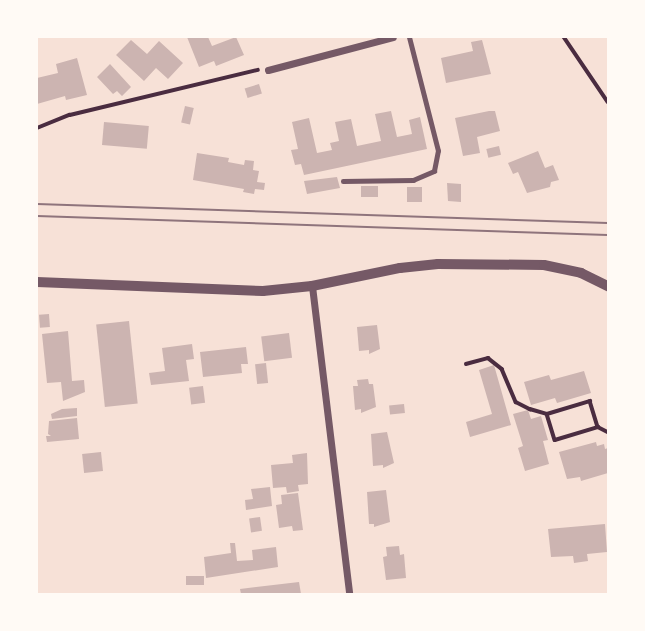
<!DOCTYPE html>
<html>
<head>
<meta charset="utf-8">
<style>
	body { margin:0 }
	#map { position:relative; width:645px; height:631px; overflow:hidden; background:#f7e1d7; font-family:"PT Sans Narrow",sans-serif }
	div>[style] { position:absolute }
	.building>* { inset:0; background:#ccb4b1; transform-origin:0 0 }
	.path>* { height:3.5px; margin:-1.75px; padding:0 1.75px; transform-origin:1.75px; border-radius:1.75px; background:#4a2c40 }
	.service>* { height:4.5px; margin:-2.25px; padding:0 2.25px; transform-origin:2.25px; border-radius:2.25px; background:#755966 }
	.minor>* { height:7px; margin:-3.5px; padding:0 3.5px; transform-origin:3.5px; border-radius:3.5px; background:#755966 }
	.tertiary>* { height:10px; margin:-5px; padding:0 5px; transform-origin:5px; border-radius:5px; background:#755966 }
	.tram>* { height:2px; margin:-1px; padding:0 1px; transform-origin:1px; border-radius:1px; background:#8f747c }
	span { translate:-50% -50%; white-space:nowrap; text-align:center; line-height:1.15; -webkit-text-stroke:5px #fffaf5; paint-order:stroke }
	.frame { position:absolute; inset:0; border:38px solid #fffaf5; pointer-events:none }
</style>
</head>
<body>
<div id="map">
	<div class="building">
		<div style="clip-path:polygon(187px 37px,208px 37px,212px 46px,236px 37px,244px 55px,216px 66px,214px 61px,199px 67px)"></div>
		<div style="clip-path:polygon(131px 40px,147px 54px,159px 41px,183px 63px,168px 79px,156px 68px,144px 81px,116px 55px)"></div>
		<div style="clip-path:polygon(482px 40px,491px 74px,446px 83px,441px 58px,473px 51px,471px 42px)"></div>
		<div style="clip-path:polygon(77px 58px,87px 95px,66px 100px,65px 96px,37px 104px,37px 78px,58px 73px,56px 64px)"></div>
		<div style="clip-path:polygon(110px 64px,131px 87px,122px 96px,117px 91px,113px 94px,97px 77px)"></div>
		<div style="left:259px;top:84px;width:10px;height:15px;rotate:73deg"></div>
		<div style="left:185px;top:106px;width:9px;height:17px;rotate:13deg"></div>
		<div style="clip-path:polygon(391px 111px,397px 137px,412px 134px,409px 120px,420px 117px,427px 149px,304px 175px,301px 164px,295px 165px,291px 150px,298px 149px,292px 122px,309px 118px,317px 153px,332px 150px,330px 143px,339px 141px,335px 122px,351px 119px,357px 146px,381px 141px,375px 114px)"></div>
		<div style="clip-path:polygon(489px 111px,495px 111px,500px 131px,477px 137px,480px 153px,463px 156px,455px 118px)"></div>
		<div style="left:104px;top:122px;width:45px;height:23px;rotate:5deg"></div>
		<div style="left:499px;top:146px;width:9px;height:13px;rotate:77deg"></div>
		<div style="clip-path:polygon(538px 151px,545px 168px,553px 165px,559px 180px,551px 182px,550px 187px,527px 193px,518px 172px,513px 174px,508px 163px)"></div>
		<div style="clip-path:polygon(197px 153px,229px 158px,228px 162px,244px 165px,245px 160px,254px 161px,253px 170px,259px 171px,257px 182px,265px 183px,264px 190px,255px 189px,254px 194px,243px 192px,244px 189px,193px 180px)"></div>
		<div style="clip-path:polygon(337px 177px,340px 188px,307px 194px,304px 181px)"></div>
		<div style="clip-path:polygon(447px 183px,461px 184px,461px 202px,448px 201px)"></div>
		<div style="left:361px;top:186px;width:17px;height:11px"></div>
		<div style="left:407px;top:187px;width:15px;height:15px"></div>
		<div style="left:49px;top:314px;width:13px;height:10px;rotate:86deg"></div>
		<div style="left:129px;top:321px;width:83px;height:33px;rotate:84deg"></div>
		<div style="clip-path:polygon(377px 325px,380px 349px,369px 354px,369px 350px,359px 351px,357px 327px)"></div>
		<div style="clip-path:polygon(68px 331px,72px 381px,84px 380px,85px 392px,63px 401px,61px 382px,47px 383px,42px 334px)"></div>
		<div style="left:289px;top:333px;width:25px;height:28px;rotate:83deg"></div>
		<div style="clip-path:polygon(192px 344px,194px 359px,186px 360px,189px 381px,151px 385px,149px 373px,165px 371px,162px 348px)"></div>
		<div style="clip-path:polygon(246px 347px,248px 364px,241px 364px,242px 373px,203px 377px,200px 352px)"></div>
		<div style="left:266px;top:363px;width:20px;height:11px;rotate:84deg"></div>
		<div style="clip-path:polygon(494px 365px,511px 425px,470px 437px,466px 422px,492px 414px,479px 370px)"></div>
		<div style="clip-path:polygon(584px 371px,591px 393px,557px 403px,555px 398px,531px 405px,524px 382px,549px 375px,551px 380px)"></div>
		<div style="clip-path:polygon(368px 379px,369px 384px,373px 384px,376px 407px,361px 413px,361px 409px,355px 410px,353px 386px,358px 386px,357px 380px)"></div>
		<div style="left:203px;top:386px;width:17px;height:14px;rotate:83deg"></div>
		<div style="left:404px;top:404px;width:9px;height:15px;rotate:84deg"></div>
		<div style="clip-path:polygon(77px 408px,77px 416px,52px 419px,51px 414px,62px 409px)"></div>
		<div style="clip-path:polygon(528px 410px,531px 419px,541px 416px,548px 440px,543px 441px,549px 464px,525px 471px,518px 448px,523px 446px,513px 414px)"></div>
		<div style="clip-path:polygon(77px 418px,79px 439px,47px 442px,46px 436px,51px 436px,48px 434px,49px 421px)"></div>
		<div style="clip-path:polygon(387px 432px,394px 463px,383px 468px,383px 465px,373px 466px,371px 434px)"></div>
		<div style="clip-path:polygon(596px 442px,597px 446px,604px 444px,605px 449px,608px 448px,608px 473px,581px 481px,580px 477px,567px 479px,559px 452px)"></div>
		<div style="left:101px;top:452px;width:19px;height:19px;rotate:84deg"></div>
		<div style="clip-path:polygon(307px 453px,308px 484px,298px 485px,299px 491px,287px 493px,286px 487px,273px 488px,271px 465px,293px 463px,292px 455px)"></div>
		<div style="clip-path:polygon(270px 487px,272px 506px,246px 510px,245px 500px,253px 499px,251px 489px)"></div>
		<div style="clip-path:polygon(386px 490px,390px 522px,374px 527px,374px 524px,369px 524px,367px 492px)"></div>
		<div style="clip-path:polygon(298px 493px,303px 530px,293px 531px,292px 526px,279px 528px,276px 505px,282px 504px,281px 495px)"></div>
		<div style="left:260px;top:517px;width:14px;height:11px;rotate:82deg"></div>
		<div style="clip-path:polygon(605px 524px,607px 552px,587px 554px,588px 561px,574px 563px,573px 556px,551px 557px,548px 529px)"></div>
		<div style="clip-path:polygon(230px 543px,235px 543px,237px 561px,253px 560px,252px 550px,276px 547px,278px 567px,206px 578px,204px 557px,231px 553px)"></div>
		<div style="clip-path:polygon(399px 546px,400px 555px,404px 554px,406px 578px,386px 580px,383px 557px,387px 556px,386px 547px)"></div>
		<div style="left:204px;top:576px;width:9px;height:18px;rotate:90deg"></div>
		<div style="clip-path:polygon(299px 582px,301px 594px,241px 594px,240px 589px)"></div>
	</div>
	<div class="path">
		<div style="left:564px;top:37px;width:78px;rotate:55.9deg"></div>
		<div style="left:37px;top:128px;width:35px;rotate:-22deg"></div>
		<div style="left:70px;top:115px;width:193px;rotate:-13.5deg"></div>
		<div style="left:466px;top:364px;width:23px;rotate:-15deg"></div>
		<div style="left:488px;top:358px;width:18px;rotate:38deg"></div>
		<div style="left:502px;top:369px;width:36px;rotate:67deg"></div>
		<div style="left:516px;top:402px;width:16px;rotate:27deg"></div>
		<div style="left:530px;top:409px;width:18px;rotate:16deg"></div>
		<div style="left:547px;top:414px;width:45px;rotate:-16.8deg"></div>
		<div style="left:590px;top:401px;width:27px;rotate:73deg"></div>
		<div style="left:598px;top:427px;width:11px;rotate:27deg"></div>
		<div style="left:547px;top:414px;width:27px;rotate:73deg"></div>
		<div style="left:555px;top:440px;width:45px;rotate:-16.8deg"></div>
	</div>
	<div class="service">
		<div style="left:343px;top:181px;width:70px;rotate:-0.8deg"></div>
		<div style="left:413px;top:180px;width:23px;rotate:-23deg"></div>
		<div style="left:434px;top:171px;width:20px;rotate:-79deg"></div>
		<div style="left:438px;top:151px;width:118px;rotate:-104.3deg"></div>
	</div>
	<div class="minor">
		<div style="left:268px;top:70px;width:129px;rotate:-14.8deg"></div>
		<div style="left:312px;top:286px;width:310px;rotate:83.1deg"></div>
	</div>
	<div class="tertiary">
		<div style="left:37px;top:282px;width:226px;rotate:2.3deg"></div>
		<div style="left:263px;top:291px;width:49px;rotate:-5.8deg"></div>
		<div style="left:312px;top:286px;width:90px;rotate:-11.6deg"></div>
		<div style="left:400px;top:268px;width:38px;rotate:-6deg"></div>
		<div style="left:438px;top:264px;width:106px;rotate:0.5deg"></div>
		<div style="left:544px;top:265px;width:38px;rotate:12deg"></div>
		<div style="left:581px;top:273px;width:30px;rotate:26deg"></div>
	</div>
	<div class="tram">
		<div style="left:37px;top:204px;width:571px;rotate:1.91deg"></div>
		<div style="left:37px;top:216px;width:571px;rotate:1.91deg"></div>
	</div>
	<div class="frame"></div>
</div>
</body>
</html>
